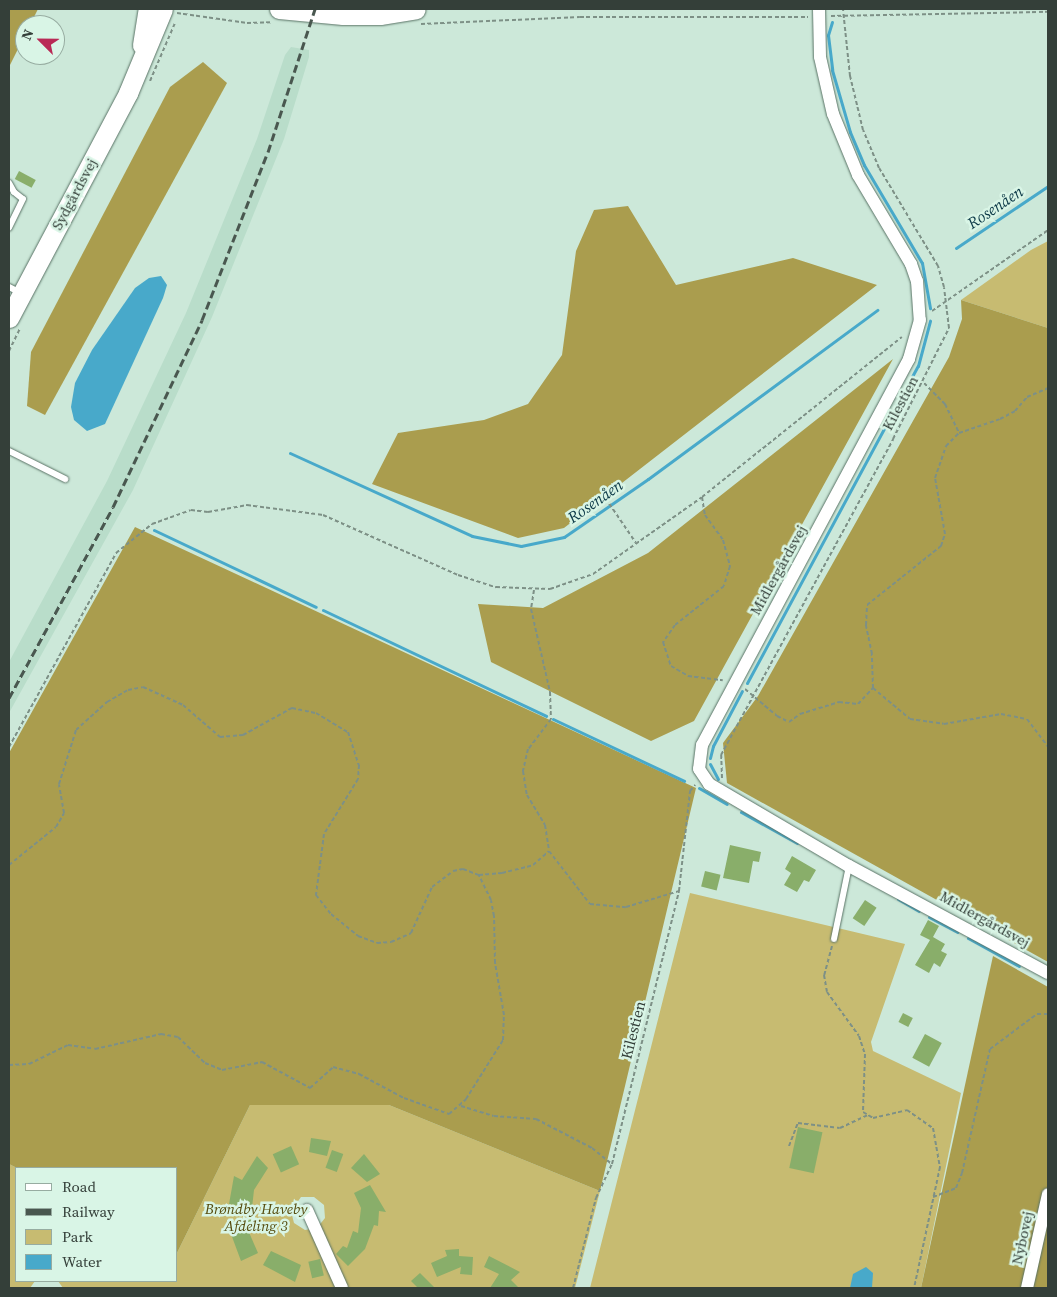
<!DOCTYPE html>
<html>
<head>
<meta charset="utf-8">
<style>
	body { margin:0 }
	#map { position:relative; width:1057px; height:1297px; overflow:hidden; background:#cce8d9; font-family:"Source Serif 4",serif }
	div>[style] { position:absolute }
	.built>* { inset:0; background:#b9ddca }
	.green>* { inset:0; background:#c7bb71 }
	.forest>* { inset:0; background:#aa9d4e }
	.water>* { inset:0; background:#48a9ca }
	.stream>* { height:3px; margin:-1.5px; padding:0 1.5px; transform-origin:1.5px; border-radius:1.5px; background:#48a9ca }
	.building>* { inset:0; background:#89ae6a; transform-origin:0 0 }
	.path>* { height:2px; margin-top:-1px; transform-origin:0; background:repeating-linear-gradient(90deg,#7d9086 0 4px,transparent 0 6.5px) }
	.roads { filter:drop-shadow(0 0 1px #597265) drop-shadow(0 0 1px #597265) }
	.lane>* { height:6px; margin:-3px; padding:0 3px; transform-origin:3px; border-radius:3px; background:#fff }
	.street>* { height:12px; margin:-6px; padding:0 6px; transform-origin:6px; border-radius:6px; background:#fff }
	.secondary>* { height:19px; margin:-9.5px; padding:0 9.5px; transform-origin:9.5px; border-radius:9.5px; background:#fff }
	.rail>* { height:3px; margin-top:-1.5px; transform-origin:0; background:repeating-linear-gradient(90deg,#49574f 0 8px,transparent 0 12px) }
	span { translate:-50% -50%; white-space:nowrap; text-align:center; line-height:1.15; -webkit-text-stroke:5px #d9f5e6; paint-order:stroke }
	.street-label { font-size:15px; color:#343f39 }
	.park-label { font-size:15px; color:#564c0e; font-style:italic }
	.water-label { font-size:16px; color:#0c3947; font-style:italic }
	.frame { position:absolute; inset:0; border:10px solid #343f39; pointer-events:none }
	.legend { position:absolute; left:15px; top:1167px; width:162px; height:115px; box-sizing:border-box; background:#d9f5e6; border:1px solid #97aca1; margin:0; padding:6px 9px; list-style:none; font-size:15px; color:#343f39 }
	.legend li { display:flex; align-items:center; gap:10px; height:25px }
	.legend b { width:25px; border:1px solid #97aca1 }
	.north { position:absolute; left:15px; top:15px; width:50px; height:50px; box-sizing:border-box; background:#d9f5e6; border:1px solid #97aca1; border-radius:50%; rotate:293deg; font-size:14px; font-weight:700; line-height:20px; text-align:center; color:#343f39 }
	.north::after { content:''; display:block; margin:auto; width:18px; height:22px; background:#b92a56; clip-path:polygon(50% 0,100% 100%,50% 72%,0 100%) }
</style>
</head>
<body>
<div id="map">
	<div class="built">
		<div style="clip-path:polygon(291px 47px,309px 50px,309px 57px,284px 139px,212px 317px,133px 490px,9px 713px,9px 662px,107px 481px,186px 313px,257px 139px,285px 55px)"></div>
	</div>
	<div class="green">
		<div style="clip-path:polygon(1048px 241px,1048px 328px,961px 300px,1031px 250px)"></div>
		<div style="clip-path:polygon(690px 893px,905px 944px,871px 1042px,873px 1051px,961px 1093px,921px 1288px,590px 1288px)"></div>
		<div style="clip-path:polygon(evenodd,250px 1105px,389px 1105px,600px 1191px,575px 1288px,63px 1288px,58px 1281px,176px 1281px,176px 1255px,250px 1105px,301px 1197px,314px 1197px,324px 1205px,325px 1218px,317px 1228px,305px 1230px,294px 1223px,291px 1211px,301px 1197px)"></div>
		<div style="clip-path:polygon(9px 1164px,17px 1168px,16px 1281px,35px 1281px,30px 1288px,9px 1288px)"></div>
	</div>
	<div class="forest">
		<div style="clip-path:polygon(9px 9px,38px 9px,30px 25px,25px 25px,25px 35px,9px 67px)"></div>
		<div style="clip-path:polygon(203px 62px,227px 83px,45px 415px,27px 406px,31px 352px,170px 87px)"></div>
		<div style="clip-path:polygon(628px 206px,676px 285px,793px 258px,877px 285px,564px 528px,518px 538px,372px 484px,398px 433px,484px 420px,528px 404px,562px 355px,576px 251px,594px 210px)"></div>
		<div style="clip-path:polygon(961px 300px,1048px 328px,1048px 962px,727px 783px,723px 743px,758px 696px,949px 357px,962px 319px)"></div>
		<div style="clip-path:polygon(893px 359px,694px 721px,651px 741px,491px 662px,478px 604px,543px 608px,648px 553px)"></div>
		<div style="clip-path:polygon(135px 527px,696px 788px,600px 1191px,389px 1105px,250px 1105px,176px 1255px,176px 1168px,17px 1168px,9px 1164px,9px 753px)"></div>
		<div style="clip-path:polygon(993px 956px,1048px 987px,1048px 1288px,921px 1288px)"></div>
	</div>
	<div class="water">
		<div style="clip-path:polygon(161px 276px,167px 285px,163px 298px,105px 424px,87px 431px,74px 420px,71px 407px,75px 383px,92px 350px,135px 288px,149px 278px)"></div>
		<div style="clip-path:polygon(866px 1267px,873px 1273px,872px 1288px,850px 1288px,853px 1274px)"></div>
	</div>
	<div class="stream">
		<div style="left:832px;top:22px;width:14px;rotate:107deg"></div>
		<div style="left:828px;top:35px;width:35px;rotate:83deg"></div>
		<div style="left:832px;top:70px;width:65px;rotate:73.8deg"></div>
		<div style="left:850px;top:132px;width:36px;rotate:67deg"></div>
		<div style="left:864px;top:165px;width:114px;rotate:59.4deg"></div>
		<div style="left:922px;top:263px;width:46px;rotate:79.9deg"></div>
		<div style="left:956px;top:248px;width:111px;rotate:-34deg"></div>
		<div style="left:290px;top:453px;width:200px;rotate:24.5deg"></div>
		<div style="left:472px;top:536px;width:50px;rotate:11.5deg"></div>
		<div style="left:521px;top:546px;width:44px;rotate:-11.8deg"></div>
		<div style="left:564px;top:537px;width:102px;rotate:-34.6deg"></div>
		<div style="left:648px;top:479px;width:285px;rotate:-36.4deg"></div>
		<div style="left:154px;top:530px;width:179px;rotate:25.4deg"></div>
		<div style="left:323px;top:610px;width:247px;rotate:25.4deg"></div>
		<div style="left:747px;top:683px;width:360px;rotate:-61.7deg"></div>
		<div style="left:918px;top:366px;width:47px;rotate:-75.1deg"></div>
		<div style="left:553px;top:719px;width:145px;rotate:25.3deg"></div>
		<div style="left:710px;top:758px;width:12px;rotate:-76deg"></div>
		<div style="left:713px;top:746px;width:62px;rotate:-62.2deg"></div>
		<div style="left:710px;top:764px;width:17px;rotate:62deg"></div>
		<div style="left:699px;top:788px;width:32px;rotate:30deg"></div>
		<div style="left:741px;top:812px;width:64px;rotate:29deg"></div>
		<div style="left:898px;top:899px;width:24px;rotate:30deg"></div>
		<div style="left:929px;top:917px;width:32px;rotate:28deg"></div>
		<div style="left:968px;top:938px;width:58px;rotate:28.8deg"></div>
	</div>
	<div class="building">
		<div style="left:19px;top:171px;width:19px;height:9px;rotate:28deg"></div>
		<div style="clip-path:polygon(730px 845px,761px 852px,759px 862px,753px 861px,749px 883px,723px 878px)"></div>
		<div style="clip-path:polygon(792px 856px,816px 870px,809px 882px,804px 880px,797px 892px,784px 885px,791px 873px,785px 869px)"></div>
		<div style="left:705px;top:871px;width:16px;height:16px;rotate:14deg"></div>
		<div style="left:865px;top:900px;width:14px;height:22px;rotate:34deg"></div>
		<div style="clip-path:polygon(928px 920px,939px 926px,933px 937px,945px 944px,941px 951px,947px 954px,940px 967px,934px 963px,929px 973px,915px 965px,930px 940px,920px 935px)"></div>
		<div style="left:903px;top:1013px;width:11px;height:10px;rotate:27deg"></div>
		<div style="left:925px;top:1034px;width:19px;height:27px;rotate:28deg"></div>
		<div style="left:798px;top:1127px;width:25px;height:42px;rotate:12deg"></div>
		<div style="clip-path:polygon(311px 1138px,331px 1141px,327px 1156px,309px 1152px)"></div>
		<div style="left:291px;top:1146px;width:20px;height:20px;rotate:66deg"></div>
		<div style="left:332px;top:1150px;width:12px;height:19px;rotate:20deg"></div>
		<div style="clip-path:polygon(364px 1154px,380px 1174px,367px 1182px,351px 1168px)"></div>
		<div style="clip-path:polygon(257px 1156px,268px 1168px,254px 1190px,252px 1208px,229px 1204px,234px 1176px,242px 1180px)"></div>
		<div style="clip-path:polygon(370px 1185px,386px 1212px,379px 1211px,378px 1226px,374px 1225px,365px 1249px,348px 1266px,336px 1254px,343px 1246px,347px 1248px,353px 1231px,358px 1233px,361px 1208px,354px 1193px)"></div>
		<div style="clip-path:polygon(252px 1219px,254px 1228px,248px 1230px,258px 1253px,241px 1261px,228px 1226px)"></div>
		<div style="clip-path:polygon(459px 1249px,459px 1256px,473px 1257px,472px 1275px,460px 1274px,461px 1267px,437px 1277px,431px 1263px,447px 1256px,445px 1250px)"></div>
		<div style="clip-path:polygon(271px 1251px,301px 1265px,295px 1282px,263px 1265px)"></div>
		<div style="clip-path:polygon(489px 1256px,520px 1272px,511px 1280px,519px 1288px,490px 1288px,499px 1274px,484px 1267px)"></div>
		<div style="left:320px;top:1259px;width:17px;height:12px;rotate:77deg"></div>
		<div style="clip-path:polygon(420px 1273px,435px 1288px,418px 1288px,411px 1281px)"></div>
	</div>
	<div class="path">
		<div style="left:177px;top:13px;width:71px;rotate:8.1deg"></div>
		<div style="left:247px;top:23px;width:25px;rotate:-2deg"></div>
		<div style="left:831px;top:16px;width:217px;rotate:-1.1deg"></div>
		<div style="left:421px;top:24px;width:159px;rotate:-2.5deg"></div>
		<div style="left:580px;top:17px;width:228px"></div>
		<div style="left:150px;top:81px;width:63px;rotate:-66.7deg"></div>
		<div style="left:932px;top:311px;width:141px;rotate:-34.9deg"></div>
		<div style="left:9px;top:351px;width:25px;rotate:-64deg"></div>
		<div style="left:924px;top:383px;width:30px;rotate:45deg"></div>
		<div style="left:945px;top:404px;width:32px;rotate:64deg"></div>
		<div style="left:602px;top:493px;width:60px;rotate:55.8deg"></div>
		<div style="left:702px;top:497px;width:18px;rotate:81deg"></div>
		<div style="left:705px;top:515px;width:31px;rotate:54deg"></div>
		<div style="left:723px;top:540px;width:27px;rotate:75deg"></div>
		<div style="left:730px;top:566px;width:21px;rotate:107deg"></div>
		<div style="left:724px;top:586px;width:63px;rotate:141.5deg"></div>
		<div style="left:675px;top:625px;width:21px;rotate:125deg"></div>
		<div style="left:663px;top:642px;width:25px;rotate:72deg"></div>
		<div style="left:671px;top:666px;width:20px;rotate:30deg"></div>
		<div style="left:688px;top:676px;width:35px;rotate:7deg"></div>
		<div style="left:534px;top:590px;width:19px;rotate:99deg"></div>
		<div style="left:531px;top:609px;width:85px;rotate:77.1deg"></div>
		<div style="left:550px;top:692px;width:27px;rotate:88deg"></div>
		<div style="left:551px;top:719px;width:38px;rotate:127deg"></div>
		<div style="left:528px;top:749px;width:23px;rotate:103deg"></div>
		<div style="left:523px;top:771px;width:24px;rotate:81deg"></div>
		<div style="left:527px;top:795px;width:35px;rotate:59deg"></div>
		<div style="left:545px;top:825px;width:26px;rotate:81deg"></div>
		<div style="left:549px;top:851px;width:67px;rotate:52.3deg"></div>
		<div style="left:590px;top:904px;width:36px;rotate:5deg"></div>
		<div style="left:626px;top:907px;width:55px;rotate:-16.8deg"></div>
		<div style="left:873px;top:688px;width:48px;rotate:40deg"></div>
		<div style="left:910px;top:719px;width:34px;rotate:8deg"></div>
		<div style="left:944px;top:724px;width:58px;rotate:-10deg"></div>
		<div style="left:1001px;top:714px;width:26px;rotate:11deg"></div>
		<div style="left:1027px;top:719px;width:35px;rotate:53deg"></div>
		<div style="left:745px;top:689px;width:42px;rotate:40.2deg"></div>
		<div style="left:777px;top:716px;width:13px;rotate:27deg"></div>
		<div style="left:789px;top:722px;width:14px;rotate:-36deg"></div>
		<div style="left:800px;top:714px;width:41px;rotate:-17.1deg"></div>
		<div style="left:839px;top:702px;width:19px;rotate:6deg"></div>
		<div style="left:858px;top:704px;width:22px;rotate:-47deg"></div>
		<div style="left:873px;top:688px;width:34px;rotate:-92deg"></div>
		<div style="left:872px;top:654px;width:30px;rotate:-102deg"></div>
		<div style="left:866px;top:625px;width:20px;rotate:-87deg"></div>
		<div style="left:867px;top:605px;width:95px;rotate:-38.6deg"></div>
		<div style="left:941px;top:546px;width:13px;rotate:-72deg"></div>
		<div style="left:945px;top:534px;width:57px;rotate:-100.1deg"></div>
		<div style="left:935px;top:478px;width:34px;rotate:-71deg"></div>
		<div style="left:946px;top:446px;width:18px;rotate:-45deg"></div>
		<div style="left:959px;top:433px;width:43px;rotate:-18.9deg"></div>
		<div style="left:1000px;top:419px;width:17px;rotate:-28deg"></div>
		<div style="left:1015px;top:411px;width:18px;rotate:-49deg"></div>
		<div style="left:1027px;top:397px;width:23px;rotate:-23deg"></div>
		<div style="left:9px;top:747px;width:222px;rotate:-61.1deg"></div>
		<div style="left:116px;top:553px;width:46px;rotate:-38.9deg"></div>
		<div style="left:152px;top:524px;width:41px;rotate:-19.7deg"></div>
		<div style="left:191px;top:510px;width:17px;rotate:7deg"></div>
		<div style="left:208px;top:512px;width:40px;rotate:-10deg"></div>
		<div style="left:247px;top:505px;width:77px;rotate:7.5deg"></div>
		<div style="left:323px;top:515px;width:148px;rotate:24deg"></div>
		<div style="left:458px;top:575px;width:40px;rotate:18deg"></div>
		<div style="left:496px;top:587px;width:54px;rotate:2.1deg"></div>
		<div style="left:550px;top:589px;width:46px;rotate:-19.2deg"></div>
		<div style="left:593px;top:574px;width:133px;rotate:-35.2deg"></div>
		<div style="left:702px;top:497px;width:256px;rotate:-38.7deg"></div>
		<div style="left:722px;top:778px;width:23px;rotate:-92deg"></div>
		<div style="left:721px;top:755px;width:360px;rotate:-61.4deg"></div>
		<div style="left:893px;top:439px;width:124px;rotate:-63.2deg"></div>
		<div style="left:949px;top:328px;width:41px;rotate:-97deg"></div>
		<div style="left:944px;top:287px;width:22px;rotate:-106deg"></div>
		<div style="left:938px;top:266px;width:114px;rotate:-121deg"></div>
		<div style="left:879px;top:168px;width:41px;rotate:-112.8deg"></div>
		<div style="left:863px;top:130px;width:56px;rotate:-103.5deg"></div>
		<div style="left:850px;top:76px;width:67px;rotate:-96deg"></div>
		<div style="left:9px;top:865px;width:60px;rotate:-39deg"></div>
		<div style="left:56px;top:827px;width:16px;rotate:-60deg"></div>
		<div style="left:64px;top:813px;width:29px;rotate:-100deg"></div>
		<div style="left:59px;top:784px;width:57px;rotate:-72.5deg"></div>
		<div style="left:76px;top:730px;width:42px;rotate:-42.1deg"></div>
		<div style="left:107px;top:702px;width:24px;rotate:-30deg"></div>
		<div style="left:128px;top:690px;width:15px;rotate:-11deg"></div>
		<div style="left:143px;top:687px;width:44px;rotate:24.2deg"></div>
		<div style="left:183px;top:705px;width:49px;rotate:40.9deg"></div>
		<div style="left:220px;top:737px;width:23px;rotate:-5deg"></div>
		<div style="left:243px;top:735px;width:56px;rotate:-28.9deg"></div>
		<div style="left:292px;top:708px;width:25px;rotate:12deg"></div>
		<div style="left:316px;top:713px;width:37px;rotate:31deg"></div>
		<div style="left:348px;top:732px;width:35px;rotate:72deg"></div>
		<div style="left:359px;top:765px;width:14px;rotate:94deg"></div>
		<div style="left:358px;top:779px;width:65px;rotate:121.7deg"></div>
		<div style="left:324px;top:834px;width:62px;rotate:97.5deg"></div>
		<div style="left:316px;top:895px;width:24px;rotate:52deg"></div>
		<div style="left:331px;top:914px;width:35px;rotate:39deg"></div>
		<div style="left:358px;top:936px;width:20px;rotate:20deg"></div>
		<div style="left:377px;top:943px;width:14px;rotate:-4deg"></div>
		<div style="left:391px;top:942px;width:22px;rotate:-24deg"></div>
		<div style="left:411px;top:933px;width:51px;rotate:-65.5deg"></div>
		<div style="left:432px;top:887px;width:26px;rotate:-37deg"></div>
		<div style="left:453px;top:871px;width:10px;rotate:-11deg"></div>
		<div style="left:463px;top:869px;width:17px;rotate:21deg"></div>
		<div style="left:479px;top:875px;width:23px;rotate:-5deg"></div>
		<div style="left:502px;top:873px;width:32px;rotate:-14deg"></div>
		<div style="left:533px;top:865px;width:21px;rotate:-41deg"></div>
		<div style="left:832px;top:946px;width:30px;rotate:105deg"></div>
		<div style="left:824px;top:975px;width:17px;rotate:80deg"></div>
		<div style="left:827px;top:992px;width:54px;rotate:54deg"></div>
		<div style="left:859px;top:1036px;width:19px;rotate:72deg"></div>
		<div style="left:865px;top:1054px;width:58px;rotate:92deg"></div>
		<div style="left:863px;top:1112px;width:12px;rotate:31deg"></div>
		<div style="left:873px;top:1118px;width:35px;rotate:-13deg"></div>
		<div style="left:907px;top:1110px;width:32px;rotate:35deg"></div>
		<div style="left:933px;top:1128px;width:40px;rotate:80deg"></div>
		<div style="left:940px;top:1167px;width:124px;rotate:102.1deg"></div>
		<div style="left:9px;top:1065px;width:20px;rotate:-3deg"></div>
		<div style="left:29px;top:1064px;width:43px;rotate:-26deg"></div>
		<div style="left:68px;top:1045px;width:27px;rotate:8deg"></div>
		<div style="left:95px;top:1049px;width:68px;rotate:-12.8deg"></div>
		<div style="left:161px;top:1034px;width:17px;rotate:10deg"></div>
		<div style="left:178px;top:1037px;width:37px;rotate:44deg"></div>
		<div style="left:205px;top:1063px;width:18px;rotate:22deg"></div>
		<div style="left:222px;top:1070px;width:41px;rotate:-11.3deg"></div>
		<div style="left:262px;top:1062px;width:55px;rotate:28.4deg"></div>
		<div style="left:310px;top:1088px;width:31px;rotate:-42deg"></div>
		<div style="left:333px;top:1067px;width:27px;rotate:15deg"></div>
		<div style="left:359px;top:1074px;width:51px;rotate:28.1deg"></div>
		<div style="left:404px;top:1098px;width:48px;rotate:19.6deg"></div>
		<div style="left:449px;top:1114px;width:23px;rotate:-41deg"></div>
		<div style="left:466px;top:1099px;width:70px;rotate:-57.9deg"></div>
		<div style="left:503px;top:1040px;width:25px;rotate:-88deg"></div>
		<div style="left:504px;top:1015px;width:53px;rotate:-99.8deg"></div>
		<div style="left:495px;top:963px;width:47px;rotate:-91.2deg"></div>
		<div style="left:494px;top:916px;width:16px;rotate:-101deg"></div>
		<div style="left:491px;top:900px;width:28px;rotate:-116deg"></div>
		<div style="left:461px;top:1106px;width:34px;rotate:17deg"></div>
		<div style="left:494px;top:1116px;width:42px;rotate:4.1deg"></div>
		<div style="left:536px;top:1119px;width:63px;rotate:27.4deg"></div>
		<div style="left:592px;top:1148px;width:26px;rotate:39deg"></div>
		<div style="left:789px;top:1146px;width:25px;rotate:-69deg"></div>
		<div style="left:798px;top:1123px;width:42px;rotate:6.8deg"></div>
		<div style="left:840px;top:1128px;width:31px;rotate:-25deg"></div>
		<div style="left:933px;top:1197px;width:25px;rotate:-21deg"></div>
		<div style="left:956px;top:1188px;width:16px;rotate:-68deg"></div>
		<div style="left:962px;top:1173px;width:127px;rotate:-77.3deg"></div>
		<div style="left:990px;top:1049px;width:59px;rotate:-36.7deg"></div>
		<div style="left:1037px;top:1014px;width:11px"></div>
		<div style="left:573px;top:1288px;width:93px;rotate:-75.7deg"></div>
		<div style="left:596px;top:1198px;width:38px;rotate:-65deg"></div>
		<div style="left:612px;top:1164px;width:281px;rotate:-76.2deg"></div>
		<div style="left:679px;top:891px;width:101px;rotate:-83.7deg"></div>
		<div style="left:690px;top:791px;width:8px;rotate:-50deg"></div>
	</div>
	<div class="roads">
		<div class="lane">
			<div style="left:9px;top:183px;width:10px;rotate:61deg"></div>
			<div style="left:14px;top:192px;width:11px;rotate:38deg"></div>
			<div style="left:23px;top:199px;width:32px;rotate:116deg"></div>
			<div style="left:9px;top:287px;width:13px;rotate:27deg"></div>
			<div style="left:9px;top:451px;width:63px;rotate:26.6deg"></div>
			<div style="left:834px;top:939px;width:75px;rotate:-78.4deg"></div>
		</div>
		<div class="street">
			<div style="left:819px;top:9px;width:48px;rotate:88.8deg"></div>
			<div style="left:820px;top:57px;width:58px;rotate:77.2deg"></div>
			<div style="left:833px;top:114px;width:66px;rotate:67.7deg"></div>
			<div style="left:858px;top:175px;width:104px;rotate:59.2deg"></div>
			<div style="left:911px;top:264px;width:18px;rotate:71deg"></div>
			<div style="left:917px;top:281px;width:39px;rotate:86deg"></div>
			<div style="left:920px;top:320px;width:41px;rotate:105.8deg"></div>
			<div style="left:909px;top:359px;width:438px;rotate:118.2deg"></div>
			<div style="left:702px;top:745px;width:24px;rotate:97deg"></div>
			<div style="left:699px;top:769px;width:18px;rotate:56deg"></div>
			<div style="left:709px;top:784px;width:162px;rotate:30.4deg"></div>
			<div style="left:849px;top:866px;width:226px;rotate:28.3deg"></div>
			<div style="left:307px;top:1210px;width:85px;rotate:65.8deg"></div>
			<div style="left:1027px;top:1288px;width:96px;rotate:-77.4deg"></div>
		</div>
		<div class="secondary">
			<div style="left:279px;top:9px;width:64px;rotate:5.4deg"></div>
			<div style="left:343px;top:15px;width:37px"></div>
			<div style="left:380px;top:15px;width:36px;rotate:-9deg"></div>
			<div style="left:142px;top:45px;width:36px;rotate:-81deg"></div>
			<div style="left:9px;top:318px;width:255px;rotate:-62.1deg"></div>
			<div style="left:128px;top:93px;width:91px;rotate:-67.4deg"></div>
		</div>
	</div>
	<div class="rail">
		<div style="left:9px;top:698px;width:217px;rotate:-61.4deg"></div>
		<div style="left:113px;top:507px;width:207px;rotate:-64.5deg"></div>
		<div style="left:202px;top:320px;width:180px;rotate:-68.6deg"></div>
		<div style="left:268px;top:152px;width:151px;rotate:-71.8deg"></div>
	</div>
	<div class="street-label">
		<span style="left:74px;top:194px;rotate:-62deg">Sydgårdsvej</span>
		<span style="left:900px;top:403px;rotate:-62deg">Kilestien</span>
		<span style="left:778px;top:570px;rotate:-61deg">Midlergårdsvej</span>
		<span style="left:985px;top:919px;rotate:29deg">Midlergårdsvej</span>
		<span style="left:633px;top:1030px;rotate:-76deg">Kilestien</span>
		<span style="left:1022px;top:1238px;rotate:-78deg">Nybovej</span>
	</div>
	<div class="park-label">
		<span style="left:256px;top:1217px">Brøndby Haveby<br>Afdeling 3</span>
	</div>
	<div class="water-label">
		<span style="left:995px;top:207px;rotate:-34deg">Rosenåen</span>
		<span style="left:595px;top:501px;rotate:-35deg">Rosenåen</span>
	</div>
	<div class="frame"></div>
	<ul class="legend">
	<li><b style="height:6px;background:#fff"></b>Road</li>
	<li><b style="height:6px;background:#49574f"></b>Railway</li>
	<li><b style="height:14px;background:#c7bb71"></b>Park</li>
	<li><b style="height:14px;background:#48a9ca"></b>Water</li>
	</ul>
	<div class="north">N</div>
</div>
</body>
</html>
